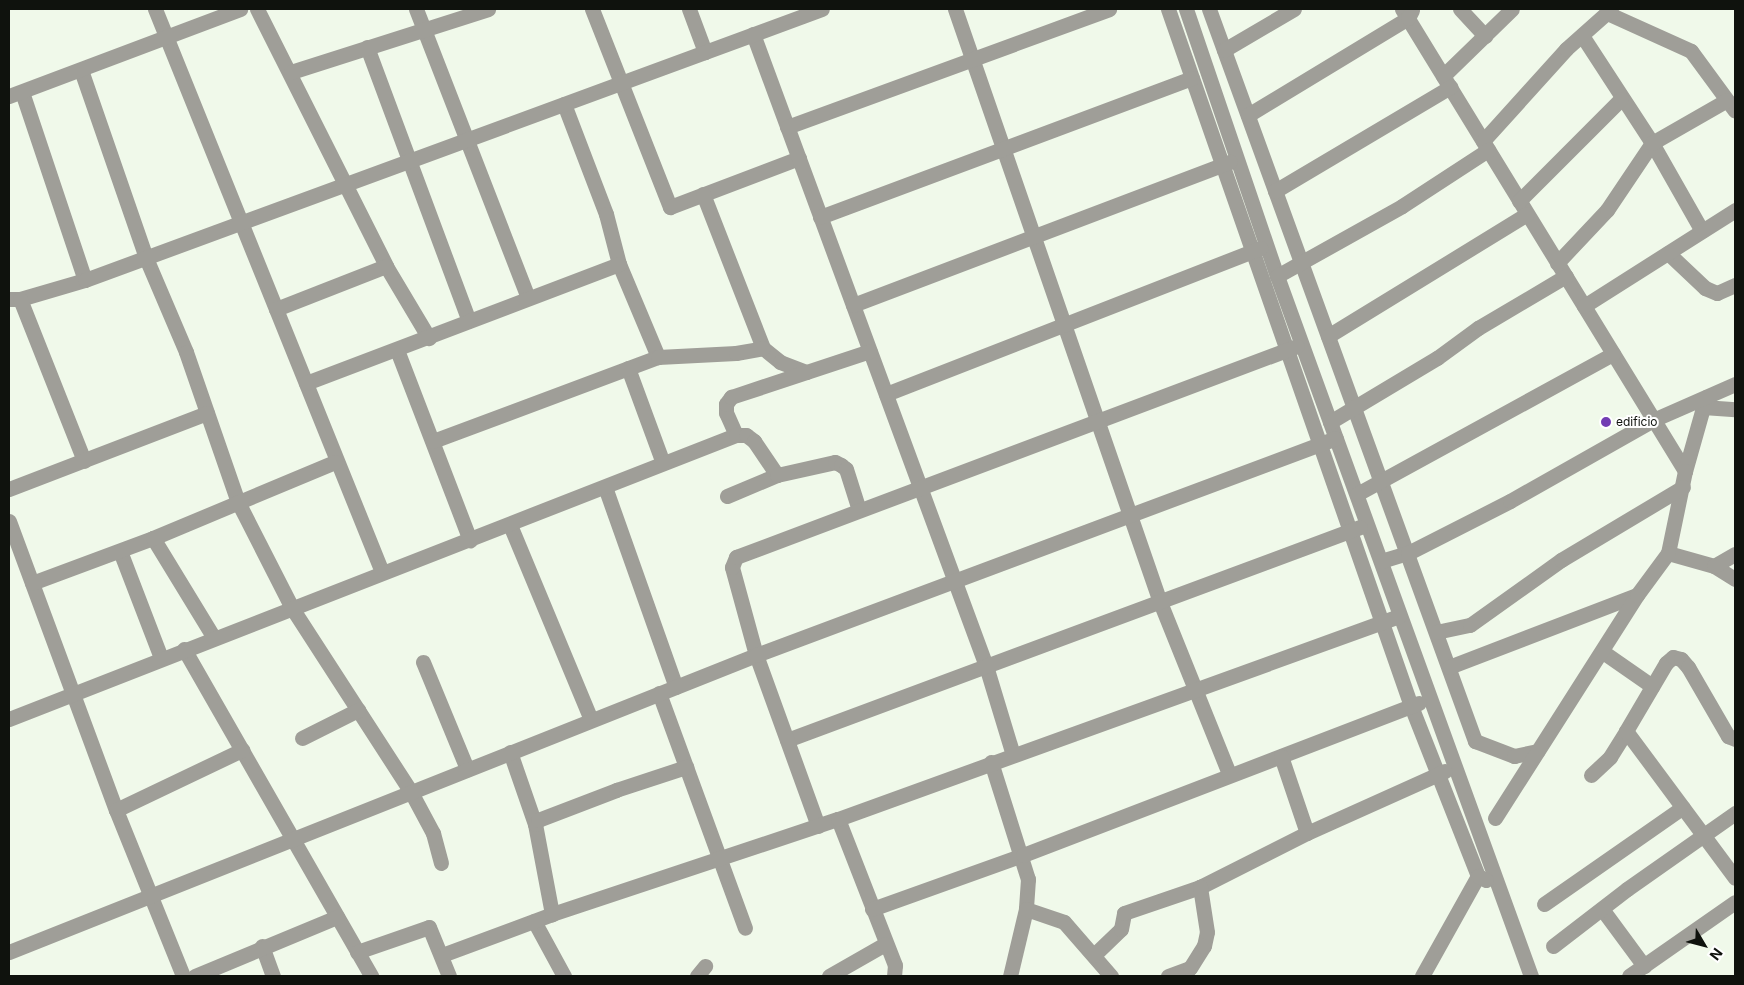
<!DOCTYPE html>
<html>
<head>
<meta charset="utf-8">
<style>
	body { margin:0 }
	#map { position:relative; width:1744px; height:985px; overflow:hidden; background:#f0f9ea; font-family:Inter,sans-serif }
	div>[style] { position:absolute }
	.minor>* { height:15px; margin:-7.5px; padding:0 7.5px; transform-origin:7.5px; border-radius:7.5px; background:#9f9e98 }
	.dots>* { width:14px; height:14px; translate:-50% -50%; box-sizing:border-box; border:2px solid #fff; border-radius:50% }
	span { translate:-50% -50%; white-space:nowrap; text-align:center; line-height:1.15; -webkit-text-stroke:4px #fff; paint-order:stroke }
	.poi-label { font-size:12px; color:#0f120d }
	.left { translate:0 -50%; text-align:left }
	.frame { position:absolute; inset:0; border:10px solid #0f120d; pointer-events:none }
	.north { position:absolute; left:1679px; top:920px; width:50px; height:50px; -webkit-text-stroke:4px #fff; paint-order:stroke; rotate:127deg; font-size:14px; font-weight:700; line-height:20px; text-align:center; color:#0f120d }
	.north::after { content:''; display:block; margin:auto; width:18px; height:22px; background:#0f120d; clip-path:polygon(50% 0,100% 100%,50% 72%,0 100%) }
</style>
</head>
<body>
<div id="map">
	<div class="minor">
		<div style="left:155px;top:9px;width:607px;rotate:68.04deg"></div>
		<div style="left:257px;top:9px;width:288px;rotate:63.3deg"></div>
		<div style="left:386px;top:266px;width:84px;rotate:59.2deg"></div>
		<div style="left:416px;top:9px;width:310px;rotate:68.8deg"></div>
		<div style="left:592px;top:9px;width:213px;rotate:68.5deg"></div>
		<div style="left:670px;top:207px;width:138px;rotate:-20.8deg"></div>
		<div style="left:689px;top:9px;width:46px;rotate:69.6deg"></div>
		<div style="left:955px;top:9px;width:627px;rotate:70.93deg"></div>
		<div style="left:1160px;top:602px;width:185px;rotate:68.1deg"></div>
		<div style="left:1168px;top:9px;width:738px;rotate:70.78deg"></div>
		<div style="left:1411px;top:706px;width:183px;rotate:68.5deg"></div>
		<div style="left:1186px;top:9px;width:282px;rotate:71.2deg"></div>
		<div style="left:1277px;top:276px;width:745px;rotate:70.06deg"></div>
		<div style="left:1209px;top:9px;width:779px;rotate:70.03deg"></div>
		<div style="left:1475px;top:741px;width:42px;rotate:21deg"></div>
		<div style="left:1514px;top:756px;width:24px;rotate:-12deg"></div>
		<div style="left:1402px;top:9px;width:542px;rotate:58.51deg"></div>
		<div style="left:1460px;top:9px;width:37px;rotate:47deg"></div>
		<div style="left:1607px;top:13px;width:92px;rotate:24.3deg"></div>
		<div style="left:1691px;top:51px;width:74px;rotate:53.7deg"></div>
		<div style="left:753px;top:34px;width:674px;rotate:69.76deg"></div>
		<div style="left:986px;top:666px;width:93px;rotate:73.1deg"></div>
		<div style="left:1583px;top:37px;width:126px;rotate:56.9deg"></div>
		<div style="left:1652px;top:143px;width:101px;rotate:60.4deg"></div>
		<div style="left:367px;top:47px;width:292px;rotate:69.6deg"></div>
		<div style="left:1224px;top:50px;width:81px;rotate:-30.4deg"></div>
		<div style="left:81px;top:70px;width:199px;rotate:70.9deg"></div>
		<div style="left:146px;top:258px;width:102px;rotate:66.9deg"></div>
		<div style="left:186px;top:352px;width:159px;rotate:70.9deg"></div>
		<div style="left:238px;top:502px;width:119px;rotate:63deg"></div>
		<div style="left:292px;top:608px;width:219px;rotate:57.1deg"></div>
		<div style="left:411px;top:792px;width:47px;rotate:61.8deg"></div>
		<div style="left:433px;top:833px;width:31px;rotate:75deg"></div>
		<div style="left:291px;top:72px;width:207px;rotate:-17.7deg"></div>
		<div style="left:1443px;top:76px;width:96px;rotate:-44.2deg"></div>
		<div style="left:22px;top:92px;width:198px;rotate:71.5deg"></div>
		<div style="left:9px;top:96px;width:247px;rotate:-20.6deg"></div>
		<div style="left:564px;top:104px;width:118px;rotate:69.1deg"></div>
		<div style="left:606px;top:214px;width:52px;rotate:75.4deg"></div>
		<div style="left:619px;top:264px;width:101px;rotate:67.2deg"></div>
		<div style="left:1248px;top:115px;width:187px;rotate:-31.2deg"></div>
		<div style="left:1408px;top:18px;width:9px;rotate:-63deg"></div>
		<div style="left:787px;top:127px;width:343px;rotate:-20.1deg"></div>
		<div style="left:1483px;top:141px;width:124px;rotate:-47.9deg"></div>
		<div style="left:1566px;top:49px;width:60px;rotate:-41.6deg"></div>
		<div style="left:1275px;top:191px;width:204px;rotate:-30.7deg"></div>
		<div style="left:703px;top:194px;width:165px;rotate:68.7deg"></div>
		<div style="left:763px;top:348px;width:22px;rotate:39deg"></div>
		<div style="left:780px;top:362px;width:28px;rotate:21deg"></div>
		<div style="left:1519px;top:201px;width:144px;rotate:-45deg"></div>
		<div style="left:820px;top:217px;width:397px;rotate:-20.5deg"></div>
		<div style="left:1668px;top:253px;width:51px;rotate:43.4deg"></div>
		<div style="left:1705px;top:288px;width:13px;rotate:23deg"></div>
		<div style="left:1717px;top:293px;width:20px;rotate:-24deg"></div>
		<div style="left:1557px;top:263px;width:73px;rotate:-46.7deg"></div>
		<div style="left:1607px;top:210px;width:81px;rotate:-56.1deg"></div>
		<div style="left:1652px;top:143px;width:86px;rotate:-29.8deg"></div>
		<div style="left:1277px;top:276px;width:143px;rotate:-29.2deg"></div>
		<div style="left:1402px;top:206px;width:103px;rotate:-33.1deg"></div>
		<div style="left:9px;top:299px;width:11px"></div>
		<div style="left:20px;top:299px;width:68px;rotate:-16.3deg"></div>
		<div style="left:85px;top:280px;width:785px;rotate:-20.19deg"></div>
		<div style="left:20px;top:299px;width:174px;rotate:68.4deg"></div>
		<div style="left:853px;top:305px;width:403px;rotate:-20.8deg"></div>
		<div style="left:1584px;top:306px;width:179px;rotate:-32.4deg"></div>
		<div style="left:276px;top:309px;width:118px;rotate:-21.4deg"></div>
		<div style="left:1328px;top:336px;width:233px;rotate:-31.5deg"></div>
		<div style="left:397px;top:350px;width:204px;rotate:69deg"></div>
		<div style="left:628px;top:368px;width:101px;rotate:69.8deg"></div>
		<div style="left:306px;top:383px;width:335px;rotate:-20.8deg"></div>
		<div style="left:886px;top:394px;width:402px;rotate:-21.3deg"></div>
		<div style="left:1706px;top:397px;width:77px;rotate:105.8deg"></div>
		<div style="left:1685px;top:471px;width:84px;rotate:101.7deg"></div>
		<div style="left:1668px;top:553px;width:48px;rotate:15.8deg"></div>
		<div style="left:1714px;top:566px;width:25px;rotate:32deg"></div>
		<div style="left:1703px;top:407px;width:32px;rotate:4deg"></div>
		<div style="left:1330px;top:422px;width:125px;rotate:-30.9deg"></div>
		<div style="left:1437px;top:358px;width:51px;rotate:-36.2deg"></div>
		<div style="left:1478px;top:328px;width:102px;rotate:-30.6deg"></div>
		<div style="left:736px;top:435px;width:24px;rotate:-114deg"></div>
		<div style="left:726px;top:413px;width:9px;rotate:-90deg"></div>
		<div style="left:726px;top:404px;width:9px;rotate:-54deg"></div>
		<div style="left:731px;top:397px;width:146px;rotate:-18.3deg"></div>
		<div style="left:433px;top:441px;width:240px;rotate:-20.5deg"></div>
		<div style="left:658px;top:357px;width:78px;rotate:-2.9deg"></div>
		<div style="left:736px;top:353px;width:27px;rotate:-10deg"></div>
		<div style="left:605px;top:487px;width:212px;rotate:70.5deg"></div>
		<div style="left:9px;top:489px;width:212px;rotate:-21deg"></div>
		<div style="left:1357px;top:494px;width:292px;rotate:-28.7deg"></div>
		<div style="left:727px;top:496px;width:54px;rotate:-22.8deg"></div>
		<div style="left:9px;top:521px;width:308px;rotate:69.7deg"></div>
		<div style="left:116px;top:810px;width:179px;rotate:68deg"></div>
		<div style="left:510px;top:525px;width:211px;rotate:67.4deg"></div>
		<div style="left:153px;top:538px;width:117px;rotate:58.6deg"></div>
		<div style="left:120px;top:551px;width:115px;rotate:69deg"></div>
		<div style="left:1381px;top:561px;width:28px;rotate:-17deg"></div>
		<div style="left:1408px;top:553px;width:114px;rotate:-27deg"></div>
		<div style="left:1510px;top:501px;width:164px;rotate:-29.5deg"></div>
		<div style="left:1653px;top:420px;width:90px;rotate:-23.7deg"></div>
		<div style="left:1714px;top:566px;width:24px;rotate:-30deg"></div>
		<div style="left:32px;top:583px;width:129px;rotate:-20.4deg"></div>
		<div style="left:153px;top:538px;width:197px;rotate:-22.7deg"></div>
		<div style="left:1436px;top:632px;width:35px;rotate:-12deg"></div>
		<div style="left:1470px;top:625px;width:112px;rotate:-35.5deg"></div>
		<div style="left:1561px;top:560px;width:142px;rotate:-30.9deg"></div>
		<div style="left:184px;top:649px;width:377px;rotate:60.2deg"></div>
		<div style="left:1603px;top:652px;width:60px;rotate:34.8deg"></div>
		<div style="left:423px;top:662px;width:116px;rotate:67.6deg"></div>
		<div style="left:1449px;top:667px;width:201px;rotate:-21deg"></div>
		<div style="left:659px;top:693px;width:250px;rotate:69.9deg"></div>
		<div style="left:9px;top:719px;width:781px;rotate:-21.34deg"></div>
		<div style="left:736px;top:435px;width:10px"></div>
		<div style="left:746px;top:435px;width:10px;rotate:37deg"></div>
		<div style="left:754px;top:441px;width:41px;rotate:55.9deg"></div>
		<div style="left:777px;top:475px;width:59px;rotate:-12.6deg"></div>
		<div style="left:835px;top:462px;width:7px;rotate:27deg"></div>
		<div style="left:841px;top:465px;width:6px;rotate:39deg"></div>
		<div style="left:846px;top:469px;width:43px;rotate:72.4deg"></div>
		<div style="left:1626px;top:731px;width:79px;rotate:-59.5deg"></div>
		<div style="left:1666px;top:663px;width:9px;rotate:-41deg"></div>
		<div style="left:1673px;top:657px;width:8px;rotate:14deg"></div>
		<div style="left:1681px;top:659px;width:11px;rotate:49deg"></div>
		<div style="left:1688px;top:667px;width:80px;rotate:59.9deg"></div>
		<div style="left:1728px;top:736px;width:8px;rotate:23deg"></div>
		<div style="left:302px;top:738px;width:63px;rotate:-26.6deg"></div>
		<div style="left:787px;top:740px;width:611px;rotate:-20.39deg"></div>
		<div style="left:510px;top:752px;width:76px;rotate:70.9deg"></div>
		<div style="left:535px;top:824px;width:92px;rotate:79.3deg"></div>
		<div style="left:991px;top:762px;width:123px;rotate:72.5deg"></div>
		<div style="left:1028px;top:879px;width:30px;rotate:94deg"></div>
		<div style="left:1026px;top:909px;width:69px;rotate:103.4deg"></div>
		<div style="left:1591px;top:775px;width:26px;rotate:-43deg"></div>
		<div style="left:1610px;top:757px;width:31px;rotate:-58deg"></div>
		<div style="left:1626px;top:731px;width:183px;rotate:53.4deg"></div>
		<div style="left:116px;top:810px;width:140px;rotate:-25.5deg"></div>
		<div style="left:1495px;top:818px;width:264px;rotate:-57.5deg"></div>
		<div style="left:1637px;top:595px;width:52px;rotate:-53.6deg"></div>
		<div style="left:838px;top:819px;width:157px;rotate:68.7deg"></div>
		<div style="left:895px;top:965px;width:11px;rotate:95deg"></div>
		<div style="left:535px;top:824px;width:5px;rotate:-53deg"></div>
		<div style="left:538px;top:820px;width:84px;rotate:-21deg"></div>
		<div style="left:616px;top:790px;width:74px;rotate:-18.2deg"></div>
		<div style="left:818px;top:826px;width:182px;rotate:-109.9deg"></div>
		<div style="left:756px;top:655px;width:91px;rotate:-105.3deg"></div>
		<div style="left:732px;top:567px;width:11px;rotate:-68deg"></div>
		<div style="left:736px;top:557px;width:599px;rotate:-20.61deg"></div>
		<div style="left:1307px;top:833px;width:151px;rotate:-24.2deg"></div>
		<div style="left:1544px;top:904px;width:169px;rotate:-34.9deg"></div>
		<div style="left:872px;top:909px;width:160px;rotate:-19.7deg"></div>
		<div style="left:1023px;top:855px;width:424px;rotate:-21deg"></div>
		<div style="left:1026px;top:909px;width:40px;rotate:18.9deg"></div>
		<div style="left:1064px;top:922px;width:72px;rotate:49deg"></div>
		<div style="left:1602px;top:909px;width:71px;rotate:53.6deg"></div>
		<div style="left:534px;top:921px;width:63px;rotate:61.4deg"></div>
		<div style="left:262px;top:946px;width:32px;rotate:70deg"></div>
		<div style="left:1553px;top:946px;width:93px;rotate:-37.6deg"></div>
		<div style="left:1627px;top:889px;width:132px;rotate:-35.1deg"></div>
		<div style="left:9px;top:952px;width:804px;rotate:-21.68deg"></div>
		<div style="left:756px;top:655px;width:619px;rotate:-20.51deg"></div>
		<div style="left:357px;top:952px;width:76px;rotate:-19.1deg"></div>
		<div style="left:429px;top:927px;width:53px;rotate:67.8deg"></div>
		<div style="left:442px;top:955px;width:117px;rotate:-20.4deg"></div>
		<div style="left:552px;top:914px;width:301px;rotate:-18.4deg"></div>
		<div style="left:838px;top:819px;width:597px;rotate:-19.89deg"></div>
		<div style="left:1094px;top:955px;width:37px;rotate:-44deg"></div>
		<div style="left:1121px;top:929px;width:16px;rotate:-79deg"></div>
		<div style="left:1124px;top:913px;width:80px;rotate:-18.9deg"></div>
		<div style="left:1200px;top:887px;width:120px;rotate:-26.8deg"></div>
		<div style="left:1307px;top:833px;width:81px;rotate:-108.7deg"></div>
		<div style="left:195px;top:976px;width:154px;rotate:-22.6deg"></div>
		<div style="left:697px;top:976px;width:13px;rotate:-51deg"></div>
		<div style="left:829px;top:976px;width:64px;rotate:-29.7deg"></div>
		<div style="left:1168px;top:976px;width:23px;rotate:-20deg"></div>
		<div style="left:1190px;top:968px;width:26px;rotate:-58deg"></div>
		<div style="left:1204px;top:946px;width:14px;rotate:-78deg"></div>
		<div style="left:1207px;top:932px;width:46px;rotate:-98.8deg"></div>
		<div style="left:1422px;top:976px;width:115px;rotate:-60.8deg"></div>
		<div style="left:1478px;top:876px;width:9px;rotate:27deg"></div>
		<div style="left:1629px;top:976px;width:129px;rotate:-34.9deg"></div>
	</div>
	<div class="dots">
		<div style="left:1606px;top:422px;background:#723cb3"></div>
	</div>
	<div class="poi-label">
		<span class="left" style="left:1616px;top:422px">edificio</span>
	</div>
	<div class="frame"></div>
	<div class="north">N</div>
</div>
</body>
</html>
